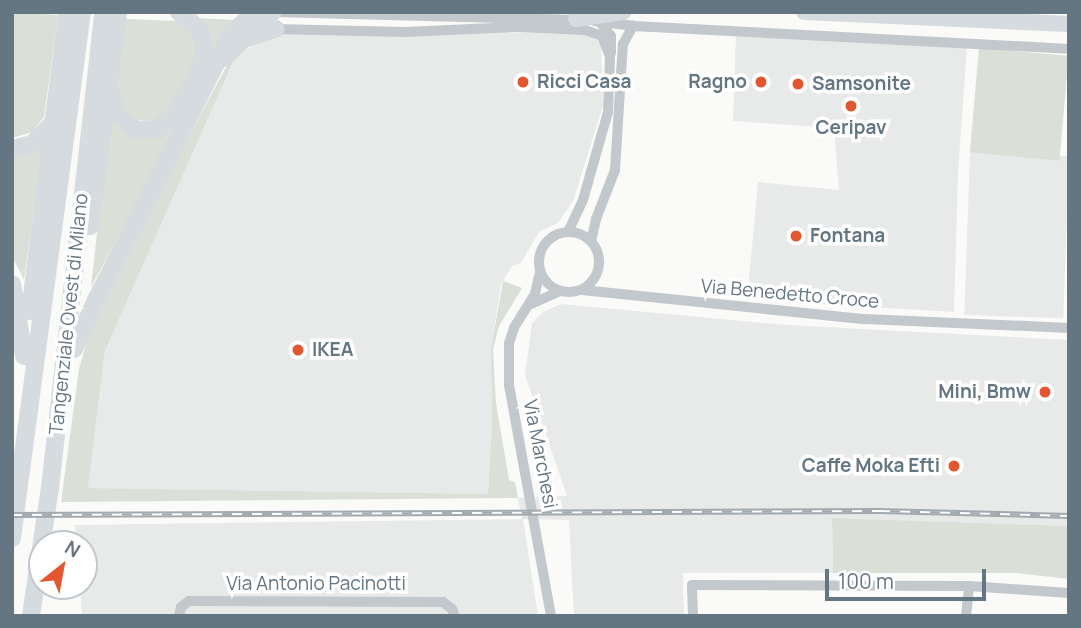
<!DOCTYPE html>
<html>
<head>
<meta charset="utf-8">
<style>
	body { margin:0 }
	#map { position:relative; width:1081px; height:628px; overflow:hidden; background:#fafaf8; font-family:Manrope,sans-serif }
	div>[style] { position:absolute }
	.built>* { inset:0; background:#e8e9e9; transform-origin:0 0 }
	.green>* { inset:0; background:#dadfd7; transform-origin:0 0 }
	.street>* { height:10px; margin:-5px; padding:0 5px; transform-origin:5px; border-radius:5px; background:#c3c8cc }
	.street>.ring { margin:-5px; padding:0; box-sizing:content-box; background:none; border:10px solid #c3c8cc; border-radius:50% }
	.primary>* { height:16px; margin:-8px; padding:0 8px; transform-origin:8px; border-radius:8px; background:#d6dbdf }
	.highway>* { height:18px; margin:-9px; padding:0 9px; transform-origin:9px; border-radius:9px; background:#d6dbdf }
	.rail>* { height:6px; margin-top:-3px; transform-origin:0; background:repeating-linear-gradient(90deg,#fff 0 10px,#a2aab0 0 20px); box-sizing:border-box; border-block:2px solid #a2aab0 }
	.dots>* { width:19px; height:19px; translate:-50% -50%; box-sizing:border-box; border:4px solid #fff; border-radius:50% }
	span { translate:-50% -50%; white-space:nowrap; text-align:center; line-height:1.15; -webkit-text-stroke:7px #fff; paint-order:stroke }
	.poi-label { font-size:19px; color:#657683; font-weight:700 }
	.left { translate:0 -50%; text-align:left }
	.right { translate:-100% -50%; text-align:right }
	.street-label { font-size:19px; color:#657683 }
	.frame { position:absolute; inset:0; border:14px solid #657683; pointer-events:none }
	.north { position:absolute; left:28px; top:530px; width:70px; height:70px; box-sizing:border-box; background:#fff; border:2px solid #c1c8cd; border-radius:50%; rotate:31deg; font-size:19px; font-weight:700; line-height:28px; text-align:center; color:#657683 }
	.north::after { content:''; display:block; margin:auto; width:24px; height:32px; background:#e4572e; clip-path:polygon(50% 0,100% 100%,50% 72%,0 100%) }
	.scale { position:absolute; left:825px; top:569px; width:161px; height:32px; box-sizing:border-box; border:4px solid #657683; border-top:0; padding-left:9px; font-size:21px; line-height:24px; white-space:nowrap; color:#657683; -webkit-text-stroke:5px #fff; paint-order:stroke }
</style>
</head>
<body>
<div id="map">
	<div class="built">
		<div style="clip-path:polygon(281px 31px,470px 31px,592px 35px,601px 44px,603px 106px,573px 201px,558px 223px,539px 232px,521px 263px,512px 266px,501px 284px,491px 349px,492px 425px,488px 494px,88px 488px,105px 351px,236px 55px)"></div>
		<div style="clip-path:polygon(736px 35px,967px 47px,958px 172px,954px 312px,747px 300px,758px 182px,839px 190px,834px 128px,733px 121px)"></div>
		<div style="left:970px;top:153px;width:99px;height:162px;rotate:2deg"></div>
		<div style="clip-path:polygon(561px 304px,786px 325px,1069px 340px,1069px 526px,832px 518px,833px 573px,683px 573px,684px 616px,574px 616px,569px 520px,523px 519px,538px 616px,82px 616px,80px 586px,84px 586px,84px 544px,77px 544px,75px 525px,522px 519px,518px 498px,567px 496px,525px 375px,532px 323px,543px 312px)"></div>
	</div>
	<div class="green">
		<div style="clip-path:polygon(12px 12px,58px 15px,44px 117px,32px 132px,12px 138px)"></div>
		<div style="clip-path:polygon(196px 18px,235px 20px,91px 287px,110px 116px,146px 134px,204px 69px)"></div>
		<div style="clip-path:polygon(126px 19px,177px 21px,192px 30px,199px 53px,177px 103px,162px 117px,152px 121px,137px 120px,124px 110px,118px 95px,116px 75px)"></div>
		<div style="left:979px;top:48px;width:90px;height:105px;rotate:5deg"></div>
		<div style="clip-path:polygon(233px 54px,236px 55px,105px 351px,88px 488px,488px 494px,492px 425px,491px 349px,503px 281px,522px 288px,499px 326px,493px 350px,496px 403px,509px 480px,515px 482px,518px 498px,61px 502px,79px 369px,95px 312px)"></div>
		<div style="clip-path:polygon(43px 145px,24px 279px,12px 257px,12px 150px)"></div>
		<div style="clip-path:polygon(832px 518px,1069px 526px,1069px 579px,1015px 573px,833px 573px)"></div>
	</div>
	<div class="street">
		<div style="left:274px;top:12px;width:305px;rotate:1.5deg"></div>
		<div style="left:594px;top:21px;width:39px;rotate:7deg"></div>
		<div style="left:633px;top:26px;width:437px;rotate:3deg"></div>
		<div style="left:599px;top:21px;width:19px;rotate:51deg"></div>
		<div style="left:611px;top:36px;width:17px;rotate:90deg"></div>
		<div style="left:275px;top:29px;width:130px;rotate:1.3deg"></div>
		<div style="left:405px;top:32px;width:111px;rotate:-2.6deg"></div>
		<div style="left:516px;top:27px;width:69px;rotate:2.5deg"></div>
		<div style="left:585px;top:30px;width:18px;rotate:19deg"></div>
		<div style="left:602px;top:36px;width:22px;rotate:69deg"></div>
		<div style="left:610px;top:57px;width:55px;rotate:92.1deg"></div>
		<div style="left:608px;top:112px;width:91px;rotate:105.9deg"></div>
		<div style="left:583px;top:200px;width:35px;rotate:115deg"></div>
		<div class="ring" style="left:539px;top:232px;width:50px;height:50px"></div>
		<div style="left:591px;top:241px;width:23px;rotate:-77deg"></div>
		<div style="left:596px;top:219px;width:53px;rotate:-68.8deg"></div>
		<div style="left:615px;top:170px;width:126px;rotate:-86.4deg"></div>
		<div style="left:623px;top:44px;width:21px;rotate:-61deg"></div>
		<div style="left:540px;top:272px;width:23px;rotate:103deg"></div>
		<div style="left:535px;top:294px;width:40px;rotate:122deg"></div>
		<div style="left:514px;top:328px;width:16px;rotate:108deg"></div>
		<div style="left:509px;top:343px;width:42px;rotate:90deg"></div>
		<div style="left:509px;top:385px;width:235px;rotate:79.7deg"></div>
		<div style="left:582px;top:290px;width:284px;rotate:5.9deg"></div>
		<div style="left:865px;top:319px;width:204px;rotate:2.5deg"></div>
		<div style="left:531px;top:304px;width:32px;rotate:-24deg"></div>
		<div style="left:179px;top:616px;width:9px;rotate:-77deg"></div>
		<div style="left:181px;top:607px;width:10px;rotate:-37deg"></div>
		<div style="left:189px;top:601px;width:254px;rotate:0.2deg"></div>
		<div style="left:443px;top:602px;width:11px;rotate:38deg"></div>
		<div style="left:452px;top:609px;width:8px;rotate:67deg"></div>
		<div style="left:693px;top:616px;width:31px;rotate:-92deg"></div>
		<div style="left:692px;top:585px;width:277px;rotate:0.2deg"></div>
		<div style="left:969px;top:586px;width:100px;rotate:4deg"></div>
		<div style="left:966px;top:616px;width:30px;rotate:-84deg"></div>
	</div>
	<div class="primary">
		<div style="left:804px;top:12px;width:265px;rotate:2.6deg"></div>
		<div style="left:576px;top:19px;width:48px;rotate:-8.5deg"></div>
	</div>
	<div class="highway">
		<div style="left:224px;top:58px;width:28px;rotate:-44deg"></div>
		<div style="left:244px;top:39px;width:33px;rotate:-18deg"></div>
		<div style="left:111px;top:92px;width:24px;rotate:73deg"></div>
		<div style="left:118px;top:115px;width:23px;rotate:40deg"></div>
		<div style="left:136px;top:130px;width:21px;rotate:-3deg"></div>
		<div style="left:157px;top:129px;width:23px;rotate:-38deg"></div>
		<div style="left:175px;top:115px;width:52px;rotate:-61.5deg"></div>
		<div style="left:200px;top:69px;width:18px;rotate:-74deg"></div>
		<div style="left:205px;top:52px;width:23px;rotate:-103deg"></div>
		<div style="left:200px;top:30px;width:28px;rotate:-139deg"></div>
		<div style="left:12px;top:149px;width:21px;rotate:-14deg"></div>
		<div style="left:32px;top:144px;width:30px;rotate:-45deg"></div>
		<div style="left:90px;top:226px;width:216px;rotate:-82.5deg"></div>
		<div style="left:12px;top:284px;width:73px;rotate:80.5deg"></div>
		<div style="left:30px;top:311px;width:301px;rotate:-82.9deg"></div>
		<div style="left:74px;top:349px;width:54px;rotate:-65.8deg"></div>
		<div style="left:96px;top:300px;width:298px;rotate:-63.1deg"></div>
		<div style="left:231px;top:34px;width:19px;rotate:-43deg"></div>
		<div style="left:245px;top:21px;width:29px;rotate:-18deg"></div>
		<div style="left:12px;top:538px;width:531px;rotate:-82.42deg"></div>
		<div style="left:31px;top:616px;width:129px;rotate:-81.6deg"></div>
		<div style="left:50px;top:488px;width:479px;rotate:-83.6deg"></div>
	</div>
	<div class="rail">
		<div style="left:12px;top:515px;width:868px;rotate:-0.26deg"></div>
		<div style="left:880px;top:511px;width:189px;rotate:1.5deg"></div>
	</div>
	<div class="dots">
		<div style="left:523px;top:82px;background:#e4572e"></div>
		<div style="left:761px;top:82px;background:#e4572e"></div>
		<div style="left:798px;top:84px;background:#e4572e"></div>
		<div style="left:851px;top:106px;background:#e4572e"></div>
		<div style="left:796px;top:236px;background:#e4572e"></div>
		<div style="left:298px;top:350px;background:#e4572e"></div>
		<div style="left:1045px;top:392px;background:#e4572e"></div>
		<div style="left:954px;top:466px;background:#e4572e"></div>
	</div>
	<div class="poi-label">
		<span class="left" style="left:537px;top:82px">Ricci Casa</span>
		<span class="right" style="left:747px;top:82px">Ragno</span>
		<span class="left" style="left:812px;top:84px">Samsonite</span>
		<span style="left:851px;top:128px">Ceripav</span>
		<span class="left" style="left:810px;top:236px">Fontana</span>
		<span class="left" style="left:312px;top:350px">IKEA</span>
		<span class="right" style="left:1031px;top:392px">Mini, Bmw</span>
		<span class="right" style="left:940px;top:466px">Caffe Moka Efti</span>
	</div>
	<div class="street-label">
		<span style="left:790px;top:294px;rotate:5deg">Via Benedetto Croce</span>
		<span style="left:69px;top:314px;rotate:-84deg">Tangenziale Ovest di Milano</span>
		<span style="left:540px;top:454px;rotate:79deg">Via Marchesi</span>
		<span style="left:316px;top:584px">Via Antonio Pacinotti</span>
	</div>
	<div class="frame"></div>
	<div class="north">N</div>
	<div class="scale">100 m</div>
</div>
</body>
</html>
